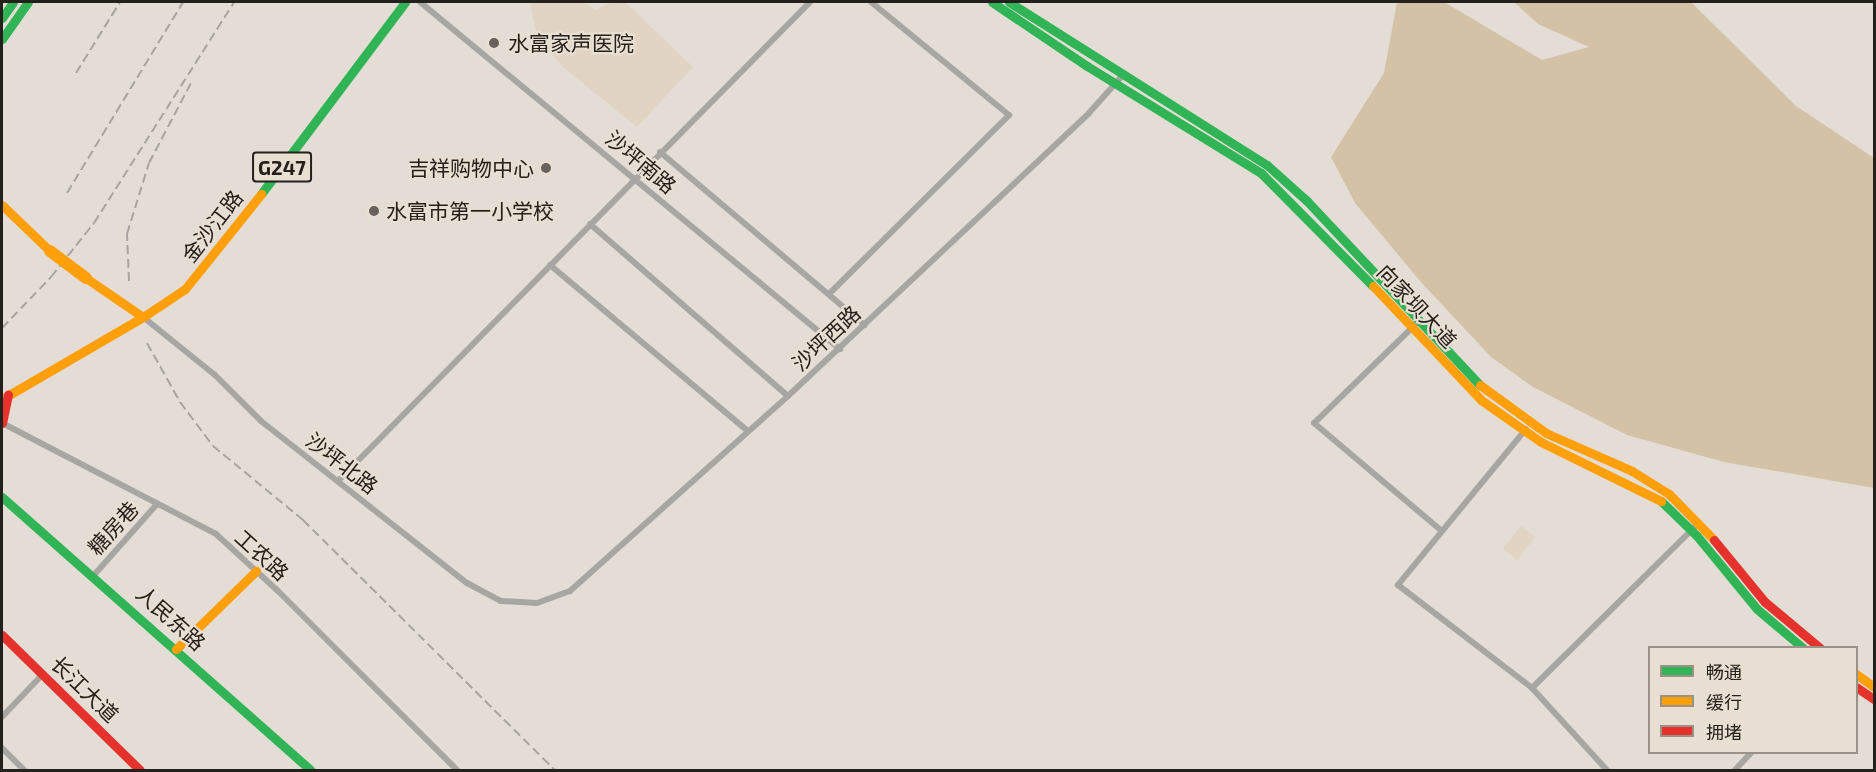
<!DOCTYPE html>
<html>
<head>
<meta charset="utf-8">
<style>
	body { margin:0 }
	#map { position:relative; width:1876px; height:772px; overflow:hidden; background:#e3ddd6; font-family:"Exo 2","Noto Sans SC",sans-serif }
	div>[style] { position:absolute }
	.green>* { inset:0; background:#e1d4c2; transform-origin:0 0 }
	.forest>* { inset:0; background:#d4c2a7 }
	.street>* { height:6px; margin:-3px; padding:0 3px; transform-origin:3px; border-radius:3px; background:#a8a6a3 }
	.fast>* { height:9px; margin:-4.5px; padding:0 4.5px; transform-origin:4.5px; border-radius:4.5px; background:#30b455 }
	.slow>* { height:9px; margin:-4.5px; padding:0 4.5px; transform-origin:4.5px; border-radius:4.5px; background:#ff9f0a }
	.jam>* { height:9px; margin:-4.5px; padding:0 4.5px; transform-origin:4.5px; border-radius:4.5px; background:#e5322d }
	.rail>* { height:2px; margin-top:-1px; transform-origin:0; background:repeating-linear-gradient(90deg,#a7a39f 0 9px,transparent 0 13.5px) }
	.slow-bridge>* { height:12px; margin:-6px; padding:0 6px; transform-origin:6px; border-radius:6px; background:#ff9f0a }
	.dots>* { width:16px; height:16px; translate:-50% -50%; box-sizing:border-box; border:3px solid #e8ded1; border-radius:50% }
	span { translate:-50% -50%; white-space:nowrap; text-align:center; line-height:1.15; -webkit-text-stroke:4.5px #e8ded1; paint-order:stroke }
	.shield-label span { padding:2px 4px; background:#e8ded1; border:2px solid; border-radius:4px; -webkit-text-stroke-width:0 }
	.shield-label { font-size:20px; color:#24201c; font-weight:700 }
	.poi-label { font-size:21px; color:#24201c }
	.left { translate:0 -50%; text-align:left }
	.right { translate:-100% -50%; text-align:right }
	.street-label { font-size:21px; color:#24201c }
	.frame { position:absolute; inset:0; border:3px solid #24201c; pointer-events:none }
	.legend { position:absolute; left:1648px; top:646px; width:210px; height:108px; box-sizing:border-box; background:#e8ded1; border:2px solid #9a9289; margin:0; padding:8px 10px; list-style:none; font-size:18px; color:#24201c }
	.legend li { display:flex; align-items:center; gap:12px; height:30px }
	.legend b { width:30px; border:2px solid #9a9289 }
</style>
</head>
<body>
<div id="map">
	<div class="green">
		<div style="clip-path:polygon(530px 2px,585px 2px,595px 10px,613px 2px,625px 2px,693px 67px,637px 127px,563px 67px,537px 37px)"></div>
		<div style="left:1521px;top:526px;width:18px;height:29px;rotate:38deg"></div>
	</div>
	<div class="forest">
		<div style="clip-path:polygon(1397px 2px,1444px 2px,1542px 60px,1589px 47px,1538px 24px,1514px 2px,1691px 2px,1796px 106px,1874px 158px,1874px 488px,1724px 462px,1627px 435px,1533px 387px,1491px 357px,1420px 281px,1355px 203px,1331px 157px,1384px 73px)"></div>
	</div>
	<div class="street">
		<div style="left:420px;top:2px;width:545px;rotate:39.56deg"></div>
		<div style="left:660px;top:152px;width:268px;rotate:40.2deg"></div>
		<div style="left:590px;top:224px;width:262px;rotate:41deg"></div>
		<div style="left:550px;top:265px;width:258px;rotate:40deg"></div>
		<div style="left:831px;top:292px;width:251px;rotate:-44.8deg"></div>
		<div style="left:1009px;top:115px;width:178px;rotate:-140.7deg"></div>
		<div style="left:143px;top:317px;width:92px;rotate:38.9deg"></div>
		<div style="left:215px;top:375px;width:65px;rotate:45deg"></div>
		<div style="left:261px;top:421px;width:262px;rotate:38.2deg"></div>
		<div style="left:467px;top:583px;width:38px;rotate:28deg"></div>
		<div style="left:501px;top:601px;width:36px;rotate:3deg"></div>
		<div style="left:537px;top:603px;width:35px;rotate:-20deg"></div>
		<div style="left:570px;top:591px;width:292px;rotate:-41.8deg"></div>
		<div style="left:788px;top:396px;width:413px;rotate:-43.2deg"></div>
		<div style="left:1089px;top:113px;width:50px;rotate:-48.3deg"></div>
		<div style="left:1419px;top:321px;width:146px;rotate:135.8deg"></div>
		<div style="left:1314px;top:423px;width:167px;rotate:40.2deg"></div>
		<div style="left:2px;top:423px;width:241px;rotate:27.4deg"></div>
		<div style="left:216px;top:534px;width:83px;rotate:42.6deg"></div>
		<div style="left:277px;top:590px;width:255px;rotate:45deg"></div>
		<div style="left:1526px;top:429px;width:202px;rotate:129.4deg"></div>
		<div style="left:1398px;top:585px;width:169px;rotate:37.5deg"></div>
		<div style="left:1532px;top:688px;width:111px;rotate:47.6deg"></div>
		<div style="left:338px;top:481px;width:672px;rotate:-45.42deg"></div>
		<div style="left:94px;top:575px;width:95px;rotate:-48.4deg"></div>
		<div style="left:1532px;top:688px;width:235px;rotate:-44.7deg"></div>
		<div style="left:2px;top:717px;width:58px;rotate:-46.4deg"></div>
		<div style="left:2px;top:748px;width:31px;rotate:45deg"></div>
		<div style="left:1735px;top:770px;width:25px;rotate:-47deg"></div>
	</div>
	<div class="fast">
		<div style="left:992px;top:2px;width:115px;rotate:34deg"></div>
		<div style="left:1087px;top:66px;width:204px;rotate:31.6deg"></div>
		<div style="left:1261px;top:173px;width:159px;rotate:45.3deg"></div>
		<div style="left:1009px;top:2px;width:305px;rotate:32.3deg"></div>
		<div style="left:1267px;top:165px;width:54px;rotate:42deg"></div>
		<div style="left:1307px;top:201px;width:253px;rotate:46.8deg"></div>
		<div style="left:2px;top:18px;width:19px;rotate:-55deg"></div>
		<div style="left:2px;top:39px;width:45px;rotate:-54.9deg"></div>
		<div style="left:261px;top:194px;width:240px;rotate:-53.1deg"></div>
		<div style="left:2px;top:497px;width:412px;rotate:41.5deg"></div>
		<div style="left:1661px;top:501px;width:50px;rotate:44.2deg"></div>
		<div style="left:1697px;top:536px;width:94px;rotate:50.6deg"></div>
		<div style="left:1757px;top:609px;width:60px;rotate:40.3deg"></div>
	</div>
	<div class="slow">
		<div style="left:2px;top:205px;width:66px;rotate:43.8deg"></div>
		<div style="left:86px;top:278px;width:69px;rotate:34.4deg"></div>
		<div style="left:143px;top:317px;width:50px;rotate:-33.7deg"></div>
		<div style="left:185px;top:289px;width:122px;rotate:-51.3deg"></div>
		<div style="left:1373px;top:286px;width:157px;rotate:46.5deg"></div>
		<div style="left:1481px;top:400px;width:73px;rotate:35deg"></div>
		<div style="left:1541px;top:442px;width:134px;rotate:26.2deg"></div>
		<div style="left:1480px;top:385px;width:82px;rotate:36deg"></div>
		<div style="left:1546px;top:433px;width:94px;rotate:23.8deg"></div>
		<div style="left:1632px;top:471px;width:44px;rotate:31.9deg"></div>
		<div style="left:1669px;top:494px;width:64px;rotate:45.6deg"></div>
		<div style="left:2px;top:399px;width:163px;rotate:-30.2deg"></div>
		<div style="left:176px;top:649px;width:112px;rotate:-44.3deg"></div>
		<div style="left:1856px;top:674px;width:22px;rotate:36deg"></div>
	</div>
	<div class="jam">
		<div style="left:2px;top:423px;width:29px;rotate:-78deg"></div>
		<div style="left:1714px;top:540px;width:80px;rotate:50.6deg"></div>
		<div style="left:1765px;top:602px;width:72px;rotate:39.9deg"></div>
		<div style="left:2px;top:635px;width:193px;rotate:44.4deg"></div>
		<div style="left:1856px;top:687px;width:22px;rotate:34deg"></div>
	</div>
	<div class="rail">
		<div style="left:76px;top:73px;width:84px;rotate:-58.2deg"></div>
		<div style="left:67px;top:193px;width:223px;rotate:-58.7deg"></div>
		<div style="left:129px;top:281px;width:47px;rotate:-92.4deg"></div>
		<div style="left:127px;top:234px;width:74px;rotate:-72.8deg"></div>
		<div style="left:149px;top:163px;width:93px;rotate:-62.3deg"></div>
		<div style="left:2px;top:328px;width:71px;rotate:-46.1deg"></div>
		<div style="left:51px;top:277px;width:69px;rotate:-51.5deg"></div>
		<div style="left:94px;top:223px;width:262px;rotate:-57.6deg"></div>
		<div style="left:147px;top:343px;width:68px;rotate:60.8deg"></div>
		<div style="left:180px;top:402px;width:55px;rotate:53.1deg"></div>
		<div style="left:213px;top:446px;width:117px;rotate:39.4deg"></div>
		<div style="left:303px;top:520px;width:355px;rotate:44.8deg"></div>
	</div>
	<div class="slow-bridge">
		<div style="left:50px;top:251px;width:45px;rotate:36.9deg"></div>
	</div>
	<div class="dots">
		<div style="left:494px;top:43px;background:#67625d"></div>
		<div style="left:546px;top:168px;background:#67625d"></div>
		<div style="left:374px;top:211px;background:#67625d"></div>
	</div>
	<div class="shield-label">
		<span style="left:282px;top:167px">G247</span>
	</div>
	<div class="poi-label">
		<span class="left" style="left:508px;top:43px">水富家声医院</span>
		<span class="right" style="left:534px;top:168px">吉祥购物中心</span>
		<span class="left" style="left:386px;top:211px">水富市第一小学校</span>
	</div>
	<div class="street-label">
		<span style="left:641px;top:162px;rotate:40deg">沙坪南路</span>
		<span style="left:212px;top:226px;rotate:-52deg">金沙江路</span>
		<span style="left:1417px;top:306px;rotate:47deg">向家坝大道</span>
		<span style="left:826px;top:338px;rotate:-43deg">沙坪西路</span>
		<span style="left:342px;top:463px;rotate:38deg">沙坪北路</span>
		<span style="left:113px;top:528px;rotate:-48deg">糖房巷</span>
		<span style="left:262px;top:555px;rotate:42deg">工农路</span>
		<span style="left:171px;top:618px;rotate:42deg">人民东路</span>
		<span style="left:85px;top:689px;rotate:44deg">长江大道</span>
	</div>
	<div class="frame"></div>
	<ul class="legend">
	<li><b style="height:8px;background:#30b455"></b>畅通</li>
	<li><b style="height:8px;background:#ff9f0a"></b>缓行</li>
	<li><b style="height:8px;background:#e5322d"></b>拥堵</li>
	</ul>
</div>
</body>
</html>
